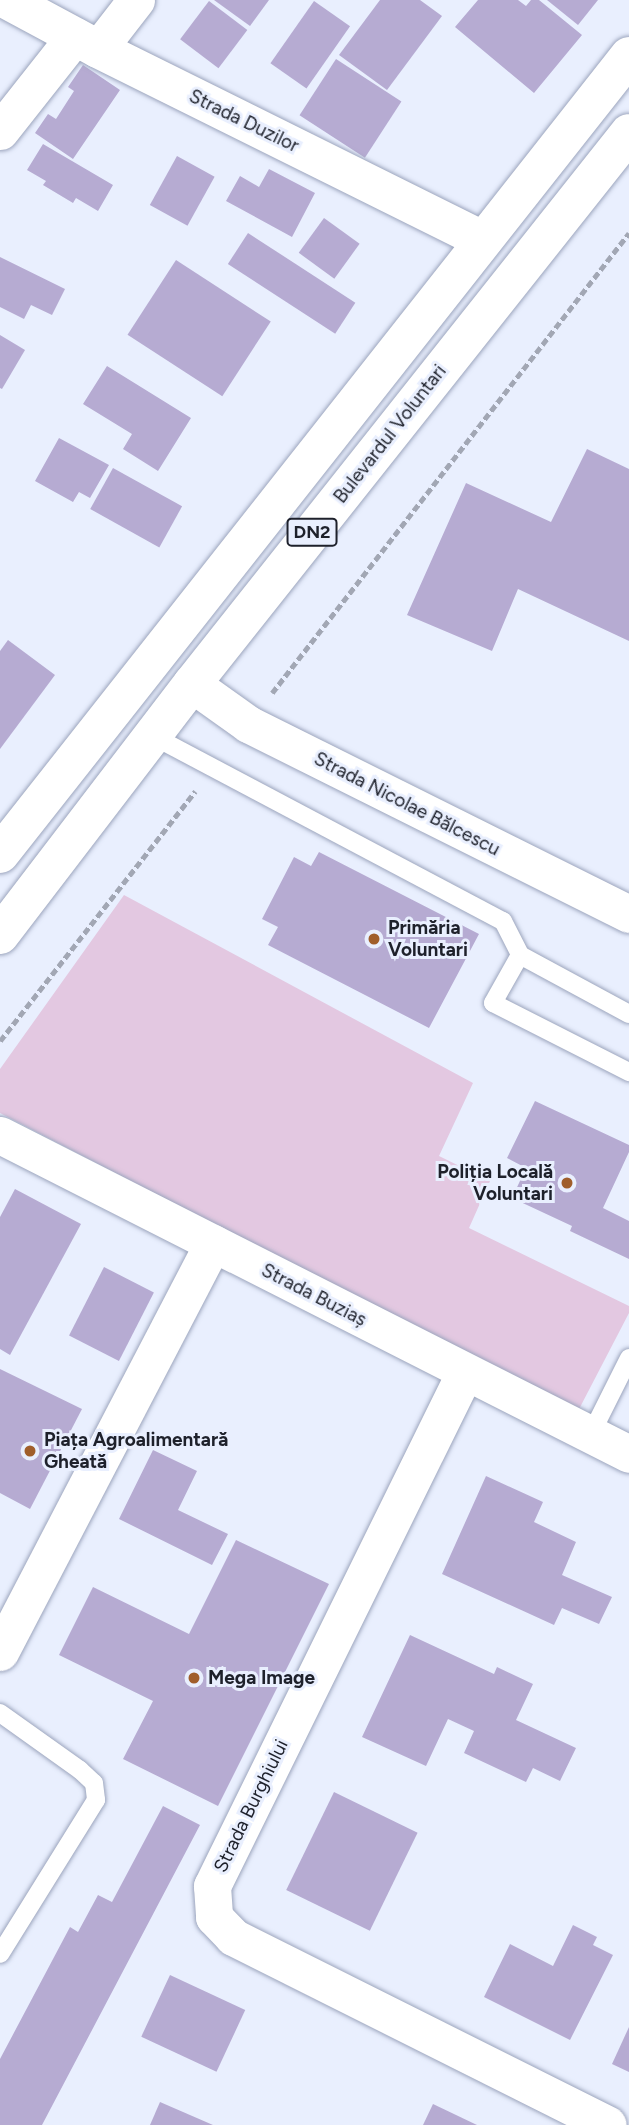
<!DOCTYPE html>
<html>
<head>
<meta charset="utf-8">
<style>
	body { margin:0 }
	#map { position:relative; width:629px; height:2125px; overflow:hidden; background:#e9effe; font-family:Figtree,sans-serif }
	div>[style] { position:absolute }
	.green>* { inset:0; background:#e3c8e1 }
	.building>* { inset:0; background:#b6abd2; transform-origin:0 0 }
	.path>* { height:4.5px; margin-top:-2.25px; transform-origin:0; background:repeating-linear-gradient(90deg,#a2a7b4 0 7px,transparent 0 10.5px) }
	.roads { filter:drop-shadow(0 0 2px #9ca5bd) drop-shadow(0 0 2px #9ca5bd) }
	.lane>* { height:18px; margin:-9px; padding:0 9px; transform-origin:9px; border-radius:9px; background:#fff }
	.street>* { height:37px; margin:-18.5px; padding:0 18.5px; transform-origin:18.5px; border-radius:18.5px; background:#fff }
	.secondary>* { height:38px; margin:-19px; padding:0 19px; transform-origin:19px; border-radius:19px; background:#fff }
	.highway>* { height:38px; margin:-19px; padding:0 19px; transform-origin:19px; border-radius:19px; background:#fff }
	.dots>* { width:19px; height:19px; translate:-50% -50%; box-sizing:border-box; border:4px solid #e9effe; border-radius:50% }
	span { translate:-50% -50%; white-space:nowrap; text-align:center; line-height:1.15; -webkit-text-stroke:6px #e9effe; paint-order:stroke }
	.shield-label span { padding:2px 5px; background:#e9effe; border:2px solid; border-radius:5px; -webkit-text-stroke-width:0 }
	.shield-label { font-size:18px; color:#1e212b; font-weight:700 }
	.street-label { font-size:19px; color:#1e212b }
	.poi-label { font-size:19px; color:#1e212b; font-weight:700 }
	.left { translate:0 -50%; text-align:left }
	.right { translate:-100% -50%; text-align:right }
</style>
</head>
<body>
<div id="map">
	<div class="green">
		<div style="clip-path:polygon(124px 895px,473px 1083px,439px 1156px,490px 1181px,469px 1228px,629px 1306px,629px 1313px,577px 1413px,0 1113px,0 1069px)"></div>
	</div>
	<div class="building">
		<div style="clip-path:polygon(214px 0,269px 0,250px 26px)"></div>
		<div style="clip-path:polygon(380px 0,420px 0,442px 16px,387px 90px,339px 55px)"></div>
		<div style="clip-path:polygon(478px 0,518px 0,526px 6px,531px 0,539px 0,582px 35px,534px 93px,455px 27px)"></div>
		<div style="clip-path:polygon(547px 0,598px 0,578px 25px)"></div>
		<div style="left:209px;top:1px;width:48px;height:48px;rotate:37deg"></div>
		<div style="left:314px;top:1px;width:44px;height:76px;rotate:35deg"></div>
		<div style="left:336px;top:59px;width:78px;height:67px;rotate:33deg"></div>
		<div style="clip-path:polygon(83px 65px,120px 90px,73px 159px,35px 133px,48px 114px,56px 119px,74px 91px,68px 87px)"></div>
		<div style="clip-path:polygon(43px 144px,113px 185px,98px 211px,76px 198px,73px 203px,43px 185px,46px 181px,27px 170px)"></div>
		<div style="left:177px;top:156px;width:43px;height:56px;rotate:29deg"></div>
		<div style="clip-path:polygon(269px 169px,315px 193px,292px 237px,226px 201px,240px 176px,259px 187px)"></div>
		<div style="left:324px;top:218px;width:44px;height:43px;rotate:36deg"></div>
		<div style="left:248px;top:233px;width:128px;height:37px;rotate:33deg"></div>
		<div style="clip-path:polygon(0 257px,65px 289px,52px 315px,31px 305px,24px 319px,0 307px)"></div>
		<div style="left:176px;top:260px;width:113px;height:89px;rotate:33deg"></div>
		<div style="clip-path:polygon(0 335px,25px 350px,2px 389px,0 388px)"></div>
		<div style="clip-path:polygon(107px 366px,191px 418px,158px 471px,123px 449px,132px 434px,83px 404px)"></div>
		<div style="clip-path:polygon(59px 438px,109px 465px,90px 498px,79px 492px,73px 502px,35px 481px)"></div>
		<div style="clip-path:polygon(587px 449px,629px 469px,629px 641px,518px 589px,492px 651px,407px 615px,466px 483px,551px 522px)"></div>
		<div style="left:113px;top:468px;width:79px;height:47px;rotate:29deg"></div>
		<div style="clip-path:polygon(8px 640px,55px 675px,0 749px,0 651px)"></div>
		<div style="clip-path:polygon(319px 852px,479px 934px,429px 1028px,268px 945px,278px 927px,262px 919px,294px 857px,311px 866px)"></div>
		<div style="clip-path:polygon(535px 1101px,629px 1145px,629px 1152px,603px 1208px,629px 1221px,629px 1259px,570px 1231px,572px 1226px,512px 1198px,526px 1168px,507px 1158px)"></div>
		<div style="clip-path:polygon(15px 1189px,81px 1224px,10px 1355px,0 1349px,0 1217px)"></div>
		<div style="left:104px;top:1267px;width:56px;height:77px;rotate:27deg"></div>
		<div style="clip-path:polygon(0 1369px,82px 1409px,30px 1509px,0 1493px)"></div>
		<div style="clip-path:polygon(153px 1450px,197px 1471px,178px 1510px,228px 1534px,212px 1565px,119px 1519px)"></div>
		<div style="clip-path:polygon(486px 1476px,543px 1502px,534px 1522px,576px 1542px,562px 1575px,612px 1597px,599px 1624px,562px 1608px,554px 1625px,442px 1574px)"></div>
		<div style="clip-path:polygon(236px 1540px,329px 1584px,218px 1806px,123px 1759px,153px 1701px,59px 1655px,93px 1587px,189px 1634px)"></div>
		<div style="clip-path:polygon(410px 1635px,494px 1674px,497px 1667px,533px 1684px,516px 1720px,576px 1748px,560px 1781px,533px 1768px,526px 1782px,464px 1753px,474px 1731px,448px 1719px,426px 1766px,362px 1737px)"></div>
		<div style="left:334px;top:1792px;width:93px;height:109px;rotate:26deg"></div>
		<div style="clip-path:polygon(163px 1806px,200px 1825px,42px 2125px,0 2125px,0 2059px,70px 1927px,78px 1932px,98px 1895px,112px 1902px)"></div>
		<div style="clip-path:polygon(573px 1925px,597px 1937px,593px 1945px,613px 1955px,570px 2040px,484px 1997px,510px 1944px,553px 1966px)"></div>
		<div style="left:170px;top:1975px;width:83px;height:68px;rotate:25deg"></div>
		<div style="clip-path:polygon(629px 2027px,629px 2072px,612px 2064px)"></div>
		<div style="clip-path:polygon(160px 2102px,213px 2125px,150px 2125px)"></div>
		<div style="clip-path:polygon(433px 2104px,477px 2125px,423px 2125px)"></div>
	</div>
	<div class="path">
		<div style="left:272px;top:693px;width:582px;rotate:-52.19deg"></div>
		<div style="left:0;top:1041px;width:317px;rotate:-52deg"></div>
	</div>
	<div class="roads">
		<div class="lane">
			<div style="left:153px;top:736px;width:396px;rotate:27.9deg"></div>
			<div style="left:503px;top:921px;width:38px;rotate:63deg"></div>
			<div style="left:520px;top:955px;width:124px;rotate:28.4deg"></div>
			<div style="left:520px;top:955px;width:55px;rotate:119.4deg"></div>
			<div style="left:493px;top:1003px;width:153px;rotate:26.9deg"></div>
			<div style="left:591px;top:1434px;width:85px;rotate:-63.4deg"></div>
			<div style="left:0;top:1713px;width:98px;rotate:35.5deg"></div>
			<div style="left:80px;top:1770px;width:19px;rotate:43deg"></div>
			<div style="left:94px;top:1783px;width:17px;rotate:83deg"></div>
			<div style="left:96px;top:1800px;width:181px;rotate:121.9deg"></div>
		</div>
		<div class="street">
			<div style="left:98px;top:49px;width:62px;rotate:-52.2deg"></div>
			<div style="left:0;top:131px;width:121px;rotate:-51.7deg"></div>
			<div style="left:192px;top:684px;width:69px;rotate:35.5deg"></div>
			<div style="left:248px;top:724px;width:426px;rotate:26.5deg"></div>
			<div style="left:0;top:1135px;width:705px;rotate:26.89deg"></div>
			<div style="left:465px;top:1372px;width:573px;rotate:116.21deg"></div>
			<div style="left:212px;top:1886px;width:31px;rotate:86deg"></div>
			<div style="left:214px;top:1917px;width:28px;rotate:46deg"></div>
			<div style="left:233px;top:1937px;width:419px;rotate:26.6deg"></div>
			<div style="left:0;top:1652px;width:461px;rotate:-62.5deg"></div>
		</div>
		<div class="secondary">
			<div style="left:7px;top:0;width:103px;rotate:28.3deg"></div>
			<div style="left:98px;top:49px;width:430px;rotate:26.4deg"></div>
		</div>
		<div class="highway">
			<div style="left:0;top:854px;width:1016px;rotate:-51.75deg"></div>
			<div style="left:0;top:935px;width:316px;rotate:-52.6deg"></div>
			<div style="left:192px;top:684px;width:703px;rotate:-51.58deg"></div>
		</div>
	</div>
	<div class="dots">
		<div style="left:374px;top:939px;background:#a05e2b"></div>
		<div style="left:567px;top:1183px;background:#a05e2b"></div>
		<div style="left:30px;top:1451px;background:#a05e2b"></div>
		<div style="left:194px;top:1678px;background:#a05e2b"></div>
	</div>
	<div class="shield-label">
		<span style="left:312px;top:532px">DN2</span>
	</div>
	<div class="street-label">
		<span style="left:244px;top:121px;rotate:26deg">Strada Duzilor</span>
		<span style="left:390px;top:434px;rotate:-52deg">Bulevardul Voluntari</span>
		<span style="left:407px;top:804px;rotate:27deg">Strada Nicolae Bălcescu</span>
		<span style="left:314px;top:1295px;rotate:27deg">Strada Buziaș</span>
		<span style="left:251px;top:1806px;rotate:-64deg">Strada Burghiului</span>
	</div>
	<div class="poi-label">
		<span class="left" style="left:388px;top:939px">Primăria<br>Voluntari</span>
		<span class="right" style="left:553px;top:1183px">Poliția Locală<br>Voluntari</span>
		<span class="left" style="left:44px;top:1451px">Piața Agroalimentară<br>Gheată</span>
		<span class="left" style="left:208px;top:1678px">Mega Image</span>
	</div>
</div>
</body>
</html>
